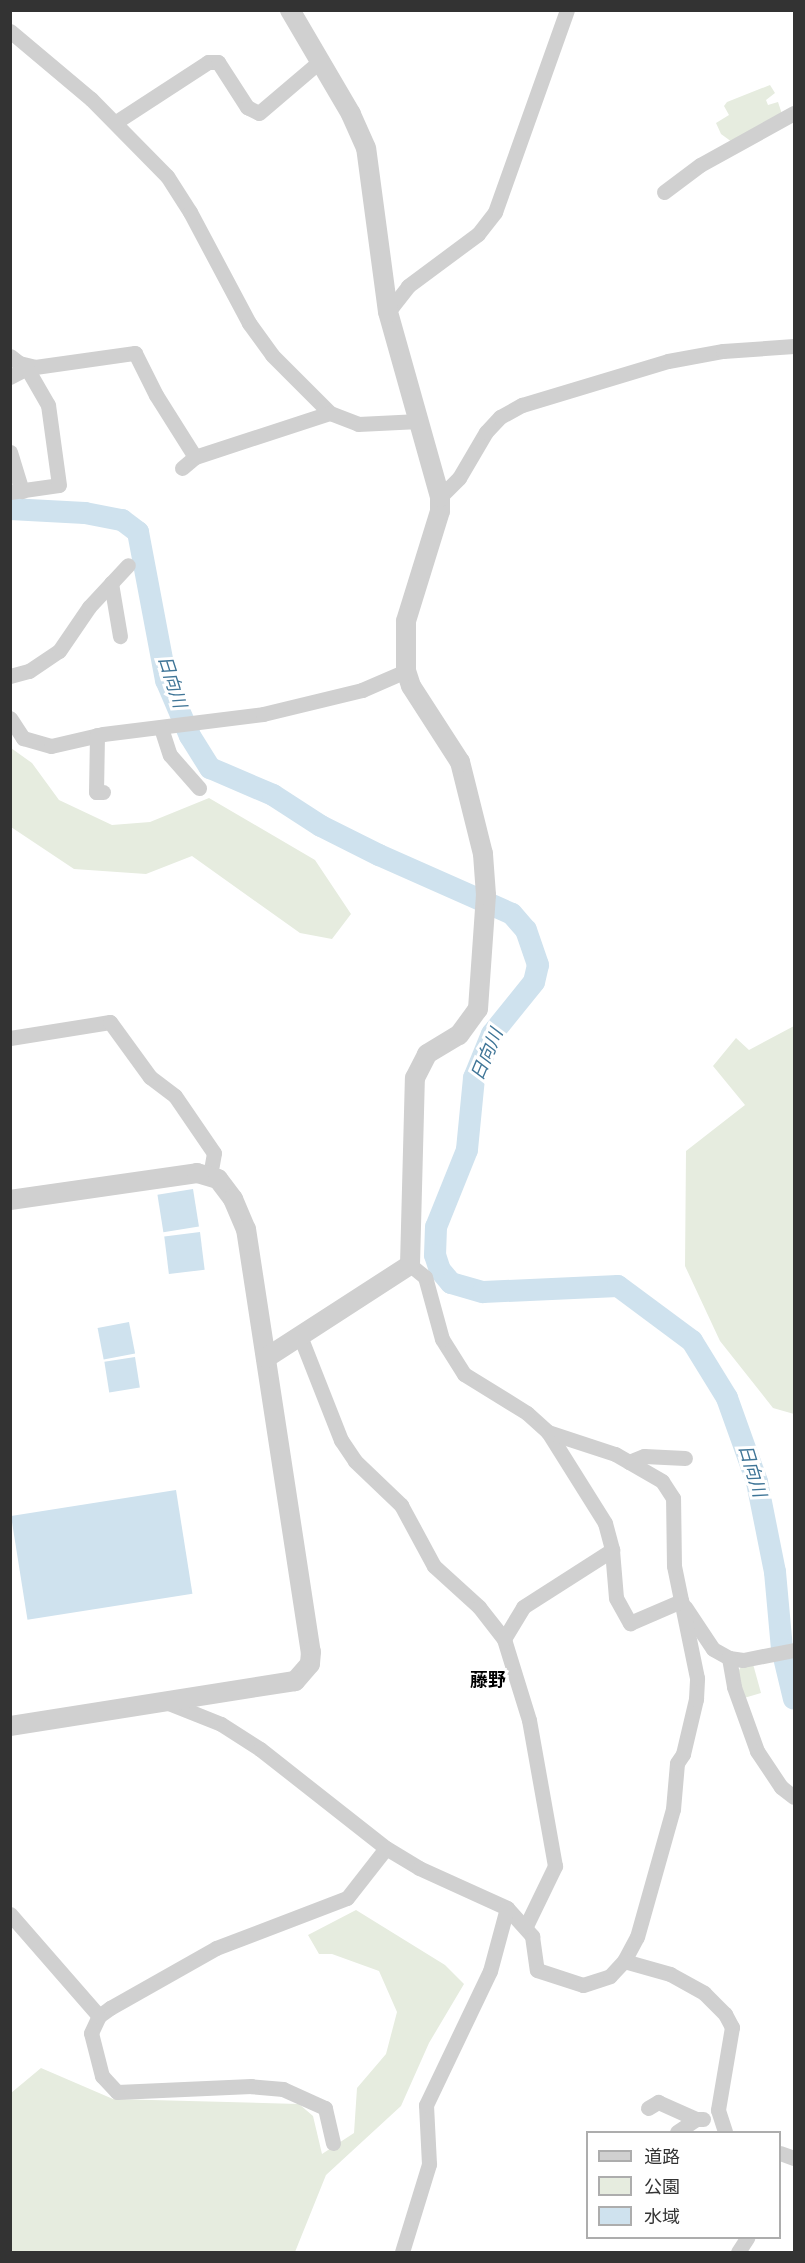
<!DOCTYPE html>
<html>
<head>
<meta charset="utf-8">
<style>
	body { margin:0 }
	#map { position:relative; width:805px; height:2263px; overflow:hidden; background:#fff; font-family:"Source Sans 3","Noto Sans JP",sans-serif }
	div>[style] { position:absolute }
	.green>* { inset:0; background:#e6ecdf }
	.water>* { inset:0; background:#cfe2ee; transform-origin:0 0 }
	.river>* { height:22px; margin:-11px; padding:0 11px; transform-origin:11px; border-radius:11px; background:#cfe2ee }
	.minor>* { height:15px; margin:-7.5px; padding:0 7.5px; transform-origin:7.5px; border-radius:7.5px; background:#d0d0d0 }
	.tertiary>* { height:20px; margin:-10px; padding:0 10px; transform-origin:10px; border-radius:10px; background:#d0d0d0 }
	span { translate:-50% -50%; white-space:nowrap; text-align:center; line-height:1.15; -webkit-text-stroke:6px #fff; paint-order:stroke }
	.water-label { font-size:18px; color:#3f7597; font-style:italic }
	.neighbourhood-label { font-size:18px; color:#000; font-weight:700 }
	.frame { position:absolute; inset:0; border:12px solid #333; pointer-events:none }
	.legend { position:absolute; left:586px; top:2131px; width:195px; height:108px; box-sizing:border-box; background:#fff; border:2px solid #adadad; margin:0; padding:8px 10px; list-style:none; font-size:18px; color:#333 }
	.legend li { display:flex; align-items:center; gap:12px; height:30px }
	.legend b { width:30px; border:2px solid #adadad }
</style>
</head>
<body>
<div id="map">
	<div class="green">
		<div style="clip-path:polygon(770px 85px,775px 93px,766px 100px,768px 105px,778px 102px,782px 114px,732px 142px,721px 134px,716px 123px,729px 115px,724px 106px,727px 102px)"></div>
		<div style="clip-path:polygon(11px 748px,32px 763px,59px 800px,112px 825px,150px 822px,209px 798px,315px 860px,351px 914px,332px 939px,300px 933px,192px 856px,146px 874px,74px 869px,11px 827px)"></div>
		<div style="clip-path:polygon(794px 1026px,794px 1414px,773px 1408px,720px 1341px,685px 1266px,686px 1151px,745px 1105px,713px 1066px,736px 1038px,749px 1050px)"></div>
		<div style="clip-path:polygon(753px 1664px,761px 1693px,744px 1698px,737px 1673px,741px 1667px)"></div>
		<div style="clip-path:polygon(356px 1910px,445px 1965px,464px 1984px,429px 2043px,401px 2106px,326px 2175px,295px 2252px,11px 2252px,11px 2093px,41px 2068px,113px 2099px,299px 2104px,313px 2116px,322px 2154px,354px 2133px,357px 2088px,386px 2054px,397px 2012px,379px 1971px,332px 1954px,319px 1954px,308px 1935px)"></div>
	</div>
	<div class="water">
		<div style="left:193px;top:1189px;width:38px;height:36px;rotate:81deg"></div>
		<div style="left:200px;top:1232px;width:38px;height:36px;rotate:83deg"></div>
		<div style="left:129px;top:1322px;width:32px;height:32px;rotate:79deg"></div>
		<div style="left:135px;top:1357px;width:31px;height:31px;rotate:81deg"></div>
		<div style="left:176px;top:1490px;width:105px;height:167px;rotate:81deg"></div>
	</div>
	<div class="river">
		<div style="left:10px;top:509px;width:75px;rotate:3.1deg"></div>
		<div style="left:85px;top:513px;width:38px;rotate:11deg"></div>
		<div style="left:122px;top:520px;width:20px;rotate:37deg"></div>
		<div style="left:138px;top:532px;width:151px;rotate:79.3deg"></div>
		<div style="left:166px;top:680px;width:61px;rotate:66.8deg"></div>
		<div style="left:190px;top:736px;width:38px;rotate:58deg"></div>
		<div style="left:210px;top:768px;width:69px;rotate:23.2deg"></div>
		<div style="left:273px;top:795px;width:57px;rotate:32.9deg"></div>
		<div style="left:321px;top:826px;width:65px;rotate:26.6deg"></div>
		<div style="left:379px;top:855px;width:145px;rotate:23.9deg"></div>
		<div style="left:512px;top:914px;width:21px;rotate:49deg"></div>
		<div style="left:526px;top:930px;width:37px;rotate:71deg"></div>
		<div style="left:538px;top:965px;width:17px;rotate:103deg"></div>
		<div style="left:534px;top:982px;width:67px;rotate:128.9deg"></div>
		<div style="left:492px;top:1034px;width:48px;rotate:112.2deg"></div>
		<div style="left:474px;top:1078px;width:72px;rotate:95.6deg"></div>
		<div style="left:467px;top:1150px;width:83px;rotate:111.9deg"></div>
		<div style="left:436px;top:1227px;width:28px;rotate:92deg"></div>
		<div style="left:435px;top:1255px;width:16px;rotate:72deg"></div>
		<div style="left:440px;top:1270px;width:17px;rotate:50deg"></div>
		<div style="left:451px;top:1283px;width:33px;rotate:16deg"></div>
		<div style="left:483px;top:1292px;width:135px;rotate:-2.5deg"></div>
		<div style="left:618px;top:1286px;width:92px;rotate:36.6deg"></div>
		<div style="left:692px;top:1341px;width:67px;rotate:58.4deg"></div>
		<div style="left:727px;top:1398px;width:89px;rotate:70.3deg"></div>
		<div style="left:757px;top:1482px;width:92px;rotate:78.7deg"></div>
		<div style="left:775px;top:1572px;width:77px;rotate:84.8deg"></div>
		<div style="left:782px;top:1649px;width:51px;rotate:76.5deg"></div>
	</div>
	<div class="minor">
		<div style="left:10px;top:31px;width:106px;rotate:40deg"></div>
		<div style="left:91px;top:99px;width:108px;rotate:45.4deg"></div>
		<div style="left:167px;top:176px;width:43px;rotate:57.4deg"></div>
		<div style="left:190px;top:212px;width:126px;rotate:62deg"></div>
		<div style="left:249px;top:323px;width:39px;rotate:54deg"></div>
		<div style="left:272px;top:355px;width:82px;rotate:45deg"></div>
		<div style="left:116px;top:122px;width:110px;rotate:-33.1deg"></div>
		<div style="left:208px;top:62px;width:10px"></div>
		<div style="left:218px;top:62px;width:54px;rotate:57.2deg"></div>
		<div style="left:247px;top:107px;width:13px;rotate:27deg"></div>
		<div style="left:259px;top:113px;width:80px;rotate:-40.4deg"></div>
		<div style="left:664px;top:192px;width:45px;rotate:-36.9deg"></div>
		<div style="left:700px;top:165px;width:107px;rotate:-29deg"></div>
		<div style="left:388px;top:312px;width:33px;rotate:-52deg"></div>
		<div style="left:408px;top:286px;width:87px;rotate:-36.6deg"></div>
		<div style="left:478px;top:234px;width:28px;rotate:-52deg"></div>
		<div style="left:495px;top:212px;width:214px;rotate:-70.4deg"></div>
		<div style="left:10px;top:356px;width:11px;rotate:38deg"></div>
		<div style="left:19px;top:363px;width:16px;rotate:14deg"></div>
		<div style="left:35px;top:367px;width:101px;rotate:-8deg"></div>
		<div style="left:135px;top:353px;width:47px;rotate:63.4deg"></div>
		<div style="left:156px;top:395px;width:73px;rotate:57.8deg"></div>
		<div style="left:195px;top:457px;width:142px;rotate:-18.1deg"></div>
		<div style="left:330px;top:413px;width:30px;rotate:21deg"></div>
		<div style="left:358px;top:424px;width:61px;rotate:-2.8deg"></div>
		<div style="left:10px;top:377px;width:19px;rotate:-28deg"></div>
		<div style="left:10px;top:452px;width:41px;rotate:72.9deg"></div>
		<div style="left:182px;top:468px;width:17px;rotate:-40deg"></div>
		<div style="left:10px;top:492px;width:49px;rotate:-8.1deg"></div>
		<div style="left:59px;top:485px;width:81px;rotate:-97.8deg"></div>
		<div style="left:48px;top:405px;width:46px;rotate:-119.9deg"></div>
		<div style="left:440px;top:497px;width:27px;rotate:-45deg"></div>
		<div style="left:459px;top:478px;width:53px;rotate:-59.6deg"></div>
		<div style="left:486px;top:432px;width:21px;rotate:-47deg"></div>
		<div style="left:500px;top:417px;width:25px;rotate:-29deg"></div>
		<div style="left:522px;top:405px;width:152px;rotate:-16.8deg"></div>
		<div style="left:668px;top:361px;width:56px;rotate:-10.3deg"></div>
		<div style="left:723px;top:351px;width:71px;rotate:-4deg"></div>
		<div style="left:111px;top:583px;width:54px;rotate:80.4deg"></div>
		<div style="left:10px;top:676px;width:20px;rotate:-15deg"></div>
		<div style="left:29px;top:671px;width:36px;rotate:-34deg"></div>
		<div style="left:59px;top:651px;width:53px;rotate:-55.7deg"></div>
		<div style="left:89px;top:607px;width:57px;rotate:-47.1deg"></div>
		<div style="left:10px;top:718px;width:24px;rotate:57deg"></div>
		<div style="left:23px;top:738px;width:29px;rotate:16deg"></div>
		<div style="left:51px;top:746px;width:53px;rotate:-13deg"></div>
		<div style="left:103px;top:734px;width:161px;rotate:-7.1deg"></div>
		<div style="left:263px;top:714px;width:102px;rotate:-13.6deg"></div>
		<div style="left:362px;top:690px;width:48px;rotate:-23.4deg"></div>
		<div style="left:161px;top:728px;width:28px;rotate:72deg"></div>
		<div style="left:170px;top:755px;width:44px;rotate:48.7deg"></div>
		<div style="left:97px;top:735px;width:57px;rotate:91deg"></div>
		<div style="left:96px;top:792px;width:7px"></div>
		<div style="left:10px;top:1038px;width:101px;rotate:-9.1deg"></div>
		<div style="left:110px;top:1022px;width:68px;rotate:54deg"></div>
		<div style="left:150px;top:1077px;width:31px;rotate:37deg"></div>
		<div style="left:175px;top:1096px;width:69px;rotate:55.6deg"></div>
		<div style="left:214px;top:1153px;width:22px;rotate:100deg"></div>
		<div style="left:300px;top:1336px;width:112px;rotate:68.5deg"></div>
		<div style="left:341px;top:1440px;width:25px;rotate:56deg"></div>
		<div style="left:355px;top:1461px;width:64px;rotate:43.7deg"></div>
		<div style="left:401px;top:1505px;width:69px;rotate:61.6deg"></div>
		<div style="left:434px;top:1566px;width:61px;rotate:42.3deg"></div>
		<div style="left:479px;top:1607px;width:41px;rotate:52deg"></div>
		<div style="left:548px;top:1432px;width:107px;rotate:57.9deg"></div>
		<div style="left:605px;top:1523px;width:28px;rotate:75deg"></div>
		<div style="left:629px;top:1462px;width:16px;rotate:-22deg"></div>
		<div style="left:644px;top:1456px;width:41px;rotate:2.8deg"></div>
		<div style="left:685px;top:1607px;width:50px;rotate:56.3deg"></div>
		<div style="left:713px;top:1649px;width:18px;rotate:29deg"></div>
		<div style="left:729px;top:1658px;width:14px;rotate:8deg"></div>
		<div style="left:743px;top:1660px;width:52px;rotate:-11.1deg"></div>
		<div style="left:729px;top:1658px;width:29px;rotate:80deg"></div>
		<div style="left:734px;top:1687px;width:68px;rotate:70.2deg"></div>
		<div style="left:757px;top:1751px;width:43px;rotate:56.3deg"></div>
		<div style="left:781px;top:1787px;width:16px;rotate:38deg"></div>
		<div style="left:166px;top:1702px;width:59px;rotate:21.8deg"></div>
		<div style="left:221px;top:1724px;width:46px;rotate:32.7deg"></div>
		<div style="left:260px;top:1749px;width:160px;rotate:38.2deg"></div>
		<div style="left:386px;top:1848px;width:39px;rotate:31deg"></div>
		<div style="left:419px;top:1868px;width:97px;rotate:24.4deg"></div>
		<div style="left:507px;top:1908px;width:38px;rotate:48deg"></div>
		<div style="left:532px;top:1936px;width:34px;rotate:82deg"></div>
		<div style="left:537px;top:1970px;width:48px;rotate:18.1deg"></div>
		<div style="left:583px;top:1985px;width:28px;rotate:-18deg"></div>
		<div style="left:610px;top:1976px;width:21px;rotate:-47deg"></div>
		<div style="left:624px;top:1961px;width:27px;rotate:-62deg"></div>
		<div style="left:637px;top:1937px;width:133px;rotate:-74.3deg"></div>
		<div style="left:673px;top:1809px;width:46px;rotate:-85deg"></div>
		<div style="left:677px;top:1763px;width:11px;rotate:-56deg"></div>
		<div style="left:683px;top:1754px;width:57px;rotate:-76.7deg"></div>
		<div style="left:696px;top:1699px;width:21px;rotate:-87deg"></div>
		<div style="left:697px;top:1678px;width:114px;rotate:-101.6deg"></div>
		<div style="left:674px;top:1566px;width:68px;rotate:-90.8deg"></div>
		<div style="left:673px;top:1498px;width:20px;rotate:-123deg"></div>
		<div style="left:662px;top:1481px;width:54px;rotate:-150.1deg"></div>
		<div style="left:615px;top:1454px;width:71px;rotate:-161.8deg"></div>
		<div style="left:548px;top:1432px;width:28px;rotate:-138deg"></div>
		<div style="left:527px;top:1413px;width:74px;rotate:-148.2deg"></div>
		<div style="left:464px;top:1374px;width:41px;rotate:-122.2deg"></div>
		<div style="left:442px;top:1339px;width:64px;rotate:-105.3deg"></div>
		<div style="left:425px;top:1277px;width:19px;rotate:-141deg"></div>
		<div style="left:10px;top:1914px;width:135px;rotate:48.9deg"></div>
		<div style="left:526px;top:1926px;width:67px;rotate:-64.2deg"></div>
		<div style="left:555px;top:1866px;width:148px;rotate:-100.1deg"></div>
		<div style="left:529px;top:1720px;width:85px;rotate:-107.2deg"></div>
		<div style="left:504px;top:1639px;width:37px;rotate:-59deg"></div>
		<div style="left:523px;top:1607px;width:106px;rotate:-32.6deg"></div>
		<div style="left:612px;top:1550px;width:48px;rotate:85.2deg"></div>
		<div style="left:616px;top:1598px;width:29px;rotate:61deg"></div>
		<div style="left:630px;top:1623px;width:56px;rotate:-23.3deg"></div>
		<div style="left:624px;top:1961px;width:48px;rotate:15.8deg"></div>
		<div style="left:670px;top:1974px;width:39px;rotate:29deg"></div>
		<div style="left:704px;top:1993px;width:30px;rotate:45deg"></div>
		<div style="left:725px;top:2014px;width:15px;rotate:62deg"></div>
		<div style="left:732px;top:2027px;width:84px;rotate:99.6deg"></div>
		<div style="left:718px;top:2110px;width:23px;rotate:72deg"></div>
		<div style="left:648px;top:2108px;width:12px;rotate:-31deg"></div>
		<div style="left:658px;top:2102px;width:42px;rotate:24.1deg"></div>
		<div style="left:677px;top:2132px;width:23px;rotate:-34deg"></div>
		<div style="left:696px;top:2119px;width:7px"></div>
		<div style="left:333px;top:2143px;width:36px;rotate:-103deg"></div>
		<div style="left:325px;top:2108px;width:46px;rotate:-155.7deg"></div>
		<div style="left:283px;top:2089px;width:32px;rotate:-175deg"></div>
		<div style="left:251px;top:2086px;width:134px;rotate:177.4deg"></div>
		<div style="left:117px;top:2092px;width:22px;rotate:-133deg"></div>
		<div style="left:102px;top:2076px;width:44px;rotate:-104.3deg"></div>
		<div style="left:91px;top:2033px;width:19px;rotate:-65deg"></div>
		<div style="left:99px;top:2016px;width:14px;rotate:-36deg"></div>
		<div style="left:110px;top:2008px;width:122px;rotate:-29.5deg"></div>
		<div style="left:216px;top:1948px;width:140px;rotate:-20.9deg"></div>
		<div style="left:347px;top:1898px;width:63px;rotate:-52deg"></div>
		<div style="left:780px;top:2153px;width:15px;rotate:20deg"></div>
		<div style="left:402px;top:2252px;width:92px;rotate:-72.9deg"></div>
		<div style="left:429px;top:2164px;width:59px;rotate:-92.9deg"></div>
		<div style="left:426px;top:2105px;width:148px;rotate:-64.5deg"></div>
		<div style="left:490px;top:1971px;width:65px;rotate:-74.9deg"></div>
		<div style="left:738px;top:2252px;width:17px;rotate:-57deg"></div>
	</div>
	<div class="tertiary">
		<div style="left:10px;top:1200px;width:189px;rotate:-8.2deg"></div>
		<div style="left:197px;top:1173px;width:22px;rotate:16deg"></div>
		<div style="left:218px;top:1179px;width:25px;rotate:53deg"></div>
		<div style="left:233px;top:1199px;width:33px;rotate:67deg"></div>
		<div style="left:246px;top:1229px;width:428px;rotate:81.3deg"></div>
		<div style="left:311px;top:1652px;width:12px;rotate:95deg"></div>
		<div style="left:310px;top:1664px;width:23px;rotate:131deg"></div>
		<div style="left:295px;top:1681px;width:289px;rotate:171deg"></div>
		<div style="left:266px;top:1358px;width:171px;rotate:-32.9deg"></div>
		<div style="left:410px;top:1265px;width:187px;rotate:-88.5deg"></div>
		<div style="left:415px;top:1078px;width:27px;rotate:-63deg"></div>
		<div style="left:427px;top:1054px;width:37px;rotate:-31deg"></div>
		<div style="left:459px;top:1035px;width:32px;rotate:-54deg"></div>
		<div style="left:478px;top:1009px;width:114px;rotate:-86deg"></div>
		<div style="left:486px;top:895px;width:41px;rotate:-94.2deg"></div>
		<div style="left:483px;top:854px;width:95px;rotate:-104deg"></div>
		<div style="left:460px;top:762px;width:90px;rotate:-122.8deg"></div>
		<div style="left:411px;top:686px;width:16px;rotate:-108deg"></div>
		<div style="left:406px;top:671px;width:50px;rotate:-90deg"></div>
		<div style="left:406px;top:621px;width:115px;rotate:-72.8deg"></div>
		<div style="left:440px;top:511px;width:14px;rotate:-90deg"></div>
		<div style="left:440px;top:497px;width:192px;rotate:-105.7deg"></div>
		<div style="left:388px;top:312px;width:165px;rotate:-97.6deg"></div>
		<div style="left:366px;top:148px;width:37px;rotate:-114deg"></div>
		<div style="left:351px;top:114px;width:121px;rotate:-120.4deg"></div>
	</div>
	<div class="water-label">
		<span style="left:171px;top:682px;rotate:72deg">日向川</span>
		<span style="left:488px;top:1055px;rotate:-67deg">日向川</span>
		<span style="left:751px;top:1471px;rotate:73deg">日向川</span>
	</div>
	<div class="neighbourhood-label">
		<span style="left:488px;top:1681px">藤野</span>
	</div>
	<div class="frame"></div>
	<ul class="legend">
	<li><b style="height:8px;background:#d0d0d0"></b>道路</li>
	<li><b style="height:16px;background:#e6ecdf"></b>公園</li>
	<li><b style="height:16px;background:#cfe2ee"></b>水域</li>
	</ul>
</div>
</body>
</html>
